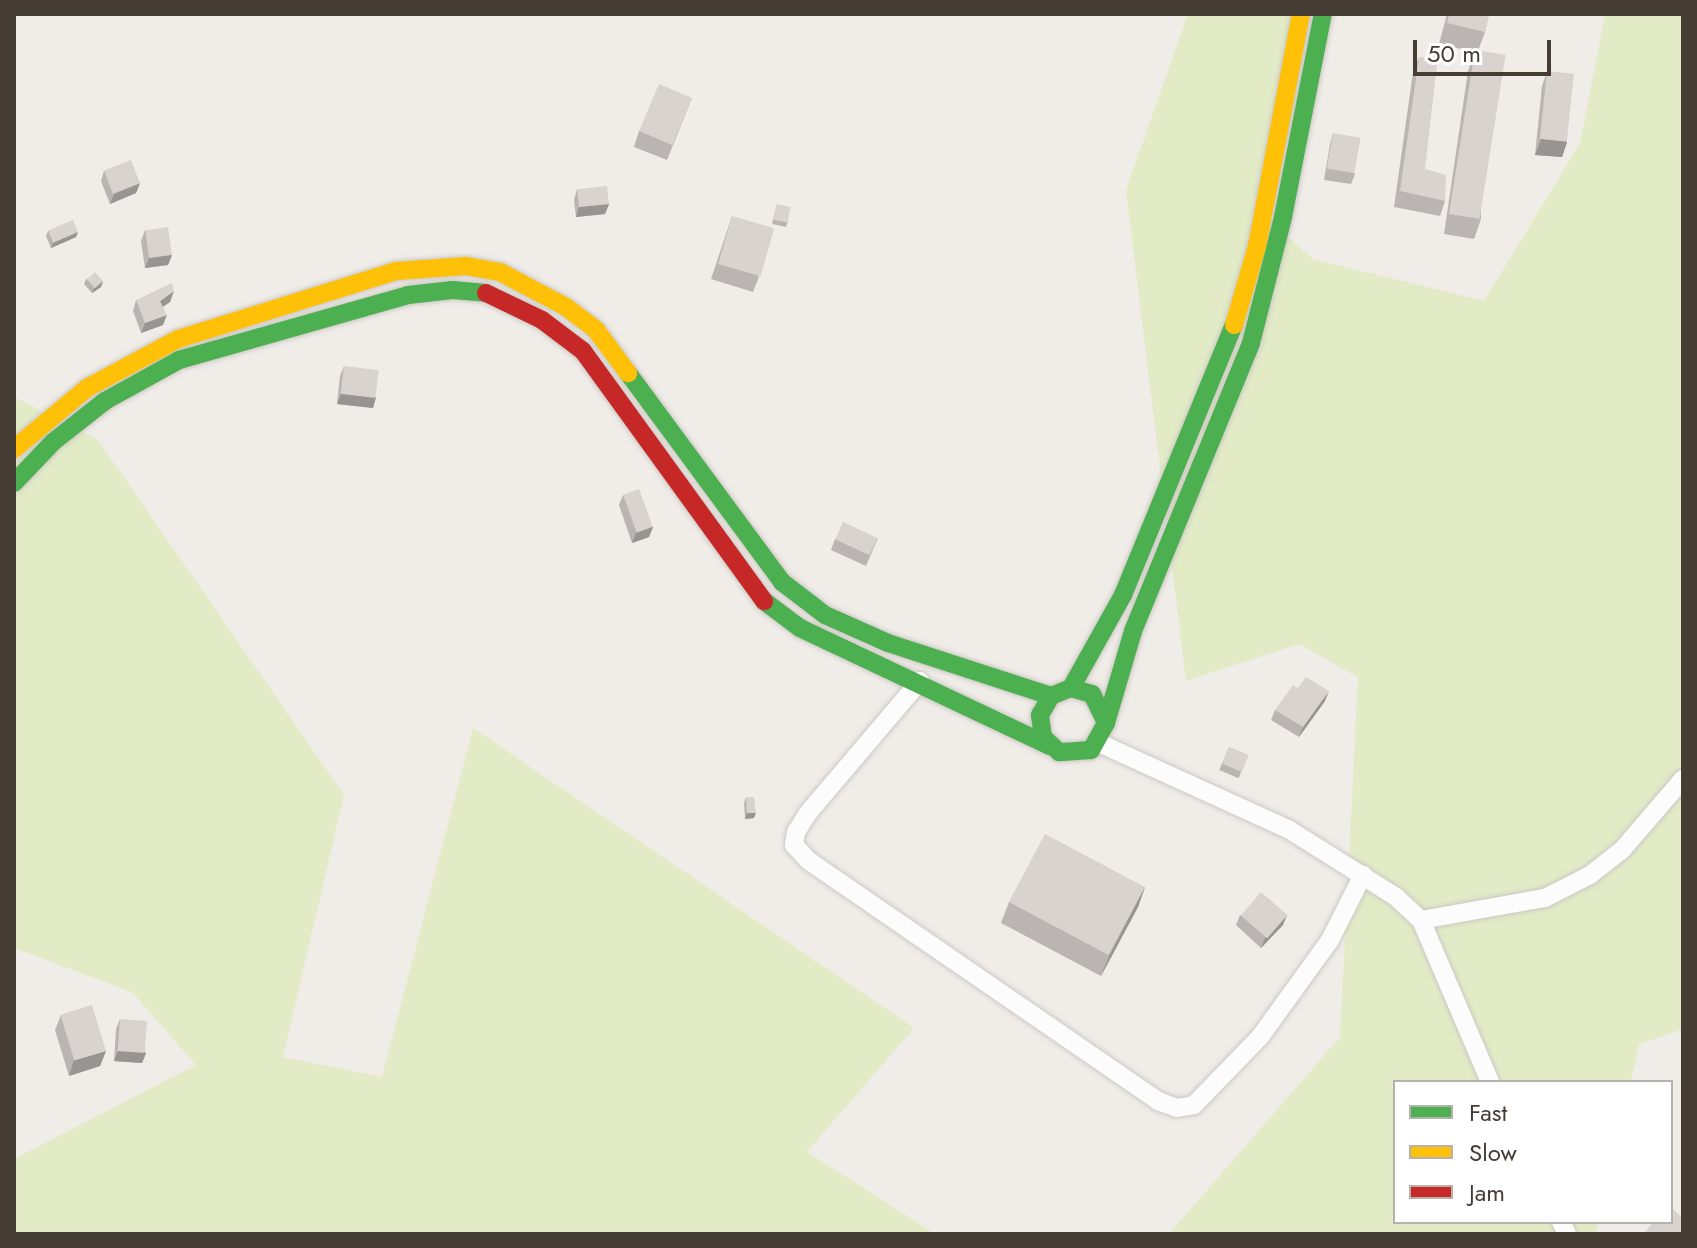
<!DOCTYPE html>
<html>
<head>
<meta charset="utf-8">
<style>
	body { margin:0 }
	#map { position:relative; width:1697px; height:1248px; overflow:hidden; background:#f0ece8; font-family:Jost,sans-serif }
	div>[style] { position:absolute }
	.green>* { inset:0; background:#e2ebc6 }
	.roads { filter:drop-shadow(0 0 2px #ccc8c4) drop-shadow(0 0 2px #ccc8c4) }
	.street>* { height:18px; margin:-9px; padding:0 9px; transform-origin:9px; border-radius:9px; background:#fdfcfc }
	.fast>* { height:18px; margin:-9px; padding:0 9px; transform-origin:9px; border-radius:9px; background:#4caf50 }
	.slow>* { height:18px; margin:-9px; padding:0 9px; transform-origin:9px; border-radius:9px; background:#ffc107 }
	.jam>* { height:18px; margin:-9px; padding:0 9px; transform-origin:9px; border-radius:9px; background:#c62828 }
	.wall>* { inset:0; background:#bab5b2; transform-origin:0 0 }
	.shaded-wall>* { inset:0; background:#979491 }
	.building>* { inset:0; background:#d8d3cf; transform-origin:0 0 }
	span { translate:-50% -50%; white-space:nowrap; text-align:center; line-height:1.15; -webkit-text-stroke:8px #fff; paint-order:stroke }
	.frame { position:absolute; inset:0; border:16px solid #453c33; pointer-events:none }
	.legend { position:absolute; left:1393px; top:1080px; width:280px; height:144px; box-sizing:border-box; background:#fff; border:2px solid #b5b1ad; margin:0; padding:10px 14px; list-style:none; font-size:24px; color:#453c33 }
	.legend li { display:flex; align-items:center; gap:16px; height:40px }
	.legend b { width:40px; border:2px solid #b5b1ad }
	.scale { position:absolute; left:1413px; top:40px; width:138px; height:36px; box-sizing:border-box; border:4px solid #453c33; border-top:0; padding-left:10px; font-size:24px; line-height:28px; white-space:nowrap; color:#453c33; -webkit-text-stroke:6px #fff; paint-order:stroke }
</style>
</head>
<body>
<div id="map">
	<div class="green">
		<div style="clip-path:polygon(1188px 14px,1301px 14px,1261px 214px,1313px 259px,1484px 301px,1580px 143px,1605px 14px,1683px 14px,1683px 1029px,1639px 1044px,1631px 1082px,1395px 1082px,1395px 1222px,1600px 1222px,1594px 1234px,1169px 1234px,1340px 1037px,1358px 677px,1299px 644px,1186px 681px,1126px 190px)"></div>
		<div style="clip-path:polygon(14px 397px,98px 440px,344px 795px,283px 1057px,382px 1077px,473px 728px,914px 1028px,807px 1152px,935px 1234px,14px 1234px,14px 1159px,196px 1065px,132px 992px,14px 948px)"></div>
	</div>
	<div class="roads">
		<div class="street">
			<div style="left:920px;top:681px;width:173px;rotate:130.3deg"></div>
			<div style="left:808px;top:813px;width:22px;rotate:122deg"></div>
			<div style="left:796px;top:832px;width:13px;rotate:99deg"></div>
			<div style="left:794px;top:845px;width:22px;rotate:47deg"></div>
			<div style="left:809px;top:861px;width:424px;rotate:34.5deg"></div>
			<div style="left:1158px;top:1101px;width:20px;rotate:20deg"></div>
			<div style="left:1177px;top:1108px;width:17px;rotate:-10deg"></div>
			<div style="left:1194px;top:1105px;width:95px;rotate:-45.9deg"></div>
			<div style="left:1260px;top:1037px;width:120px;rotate:-54.2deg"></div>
			<div style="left:1330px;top:940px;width:73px;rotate:-63.1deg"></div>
			<div style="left:1099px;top:743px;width:208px;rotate:24.5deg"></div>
			<div style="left:1288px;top:829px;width:128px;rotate:32.2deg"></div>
			<div style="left:1396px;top:897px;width:34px;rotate:43deg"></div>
			<div style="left:1421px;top:920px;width:176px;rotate:66.9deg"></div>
			<div style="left:1421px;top:920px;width:126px;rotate:-10.1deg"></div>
			<div style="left:1545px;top:898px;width:51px;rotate:-27.1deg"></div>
			<div style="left:1590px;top:875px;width:41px;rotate:-38deg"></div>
			<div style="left:1622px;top:850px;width:94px;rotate:-49.3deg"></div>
			<div style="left:1561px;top:1222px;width:13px;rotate:63deg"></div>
		</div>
		<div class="fast">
			<div style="left:628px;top:373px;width:260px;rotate:53.6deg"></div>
			<div style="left:782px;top:582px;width:54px;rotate:37.5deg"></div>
			<div style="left:825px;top:615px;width:69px;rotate:24deg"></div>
			<div style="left:888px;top:643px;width:171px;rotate:18deg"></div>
			<div style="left:1051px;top:696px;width:22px;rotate:-22deg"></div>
			<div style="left:1071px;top:688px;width:22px;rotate:16deg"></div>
			<div style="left:1092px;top:694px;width:32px;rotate:64deg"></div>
			<div style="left:1106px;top:723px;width:31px;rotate:119deg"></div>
			<div style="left:1091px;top:750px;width:32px;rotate:176deg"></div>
			<div style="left:1059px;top:752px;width:22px;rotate:-137deg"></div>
			<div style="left:1043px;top:737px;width:22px;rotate:-98deg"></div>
			<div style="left:1040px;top:715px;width:22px;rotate:-60deg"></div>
			<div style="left:14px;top:483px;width:57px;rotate:-46.4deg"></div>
			<div style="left:53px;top:442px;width:66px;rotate:-38.3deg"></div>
			<div style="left:105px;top:401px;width:85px;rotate:-29deg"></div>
			<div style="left:179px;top:360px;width:238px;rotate:-15.8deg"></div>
			<div style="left:408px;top:295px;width:45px;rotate:-6.3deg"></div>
			<div style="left:453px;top:290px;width:33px;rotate:5deg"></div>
			<div style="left:764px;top:601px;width:45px;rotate:36.9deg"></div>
			<div style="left:800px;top:628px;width:276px;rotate:25.3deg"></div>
			<div style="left:1071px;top:688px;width:107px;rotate:-60.8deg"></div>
			<div style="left:1123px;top:595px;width:292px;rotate:-67.7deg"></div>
			<div style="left:1106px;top:723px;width:96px;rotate:-73.6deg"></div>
			<div style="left:1133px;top:631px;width:311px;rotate:-67.7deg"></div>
			<div style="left:1251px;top:343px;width:130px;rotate:-75.7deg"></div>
			<div style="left:1283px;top:217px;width:207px;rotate:-78.9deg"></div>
		</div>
		<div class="slow">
			<div style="left:1234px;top:325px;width:82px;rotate:-73.8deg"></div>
			<div style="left:1257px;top:246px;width:236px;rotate:-79.3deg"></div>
			<div style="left:14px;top:449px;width:95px;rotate:-39.9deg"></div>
			<div style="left:87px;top:388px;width:103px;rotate:-28.3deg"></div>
			<div style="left:178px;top:339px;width:228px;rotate:-17.3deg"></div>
			<div style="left:396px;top:271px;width:70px;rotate:-4.1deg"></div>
			<div style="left:466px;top:266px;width:35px;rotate:10deg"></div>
			<div style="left:500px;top:272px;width:75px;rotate:27.9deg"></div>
			<div style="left:566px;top:307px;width:38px;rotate:37deg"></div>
			<div style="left:596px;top:330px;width:54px;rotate:53.3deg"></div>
		</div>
		<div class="jam">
			<div style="left:486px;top:293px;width:62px;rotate:25.7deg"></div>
			<div style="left:542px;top:320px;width:51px;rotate:37.1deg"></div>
			<div style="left:583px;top:351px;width:309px;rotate:54.1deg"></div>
		</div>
	</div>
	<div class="wall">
		<div style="clip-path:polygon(1447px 14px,1489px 14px,1485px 32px,1478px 51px,1481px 219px,1474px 239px,1444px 234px,1468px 71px,1475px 52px,1439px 44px)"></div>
		<div style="clip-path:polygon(1419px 57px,1425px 169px,1445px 201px,1440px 216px,1394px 207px,1413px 72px)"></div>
		<div style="clip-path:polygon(1547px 71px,1567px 142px,1562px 157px,1535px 155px,1542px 86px)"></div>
		<div style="clip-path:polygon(692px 98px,667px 160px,634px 147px,639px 131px)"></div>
		<div style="clip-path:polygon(1333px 133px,1355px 174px,1351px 184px,1324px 180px,1330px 144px)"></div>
		<div style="clip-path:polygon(104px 171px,140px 183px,136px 193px,110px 204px,101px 181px)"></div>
		<div style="clip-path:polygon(577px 189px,609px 204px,605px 214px,576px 217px,574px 200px)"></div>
		<div style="clip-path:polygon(777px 204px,788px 221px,786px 227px,772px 224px)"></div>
		<div style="clip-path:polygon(732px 216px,759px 277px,753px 292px,711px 279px)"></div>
		<div style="clip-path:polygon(145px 230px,172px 255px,168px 265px,145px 268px,141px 241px)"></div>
		<div style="clip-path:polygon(48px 231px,78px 232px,76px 237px,51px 248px,46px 236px)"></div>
		<div style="clip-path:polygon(86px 279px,103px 281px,101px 287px,92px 293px,84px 284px)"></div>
		<div style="clip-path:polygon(136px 300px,170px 302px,163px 307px,163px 325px,141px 333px,133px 311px)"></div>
		<div style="clip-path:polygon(344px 366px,376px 397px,373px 408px,337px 404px,340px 376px)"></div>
		<div style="clip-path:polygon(623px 495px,653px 527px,649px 537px,632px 543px,619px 505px)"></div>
		<div style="clip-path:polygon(878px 538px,866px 566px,831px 550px,835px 539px)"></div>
		<div style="clip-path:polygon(1298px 688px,1325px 701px,1299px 737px,1271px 720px,1275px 710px)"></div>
		<div style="left:1229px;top:747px;width:21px;height:25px;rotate:23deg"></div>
		<div style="clip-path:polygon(746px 797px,754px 818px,745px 819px,744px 803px)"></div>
		<div style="clip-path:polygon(1145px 887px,1138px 907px,1101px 976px,1001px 923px,1009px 902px)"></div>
		<div style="clip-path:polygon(1240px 915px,1283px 925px,1261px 948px,1236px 925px)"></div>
		<div style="clip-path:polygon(61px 1015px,106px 1051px,100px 1066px,69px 1076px,55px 1030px)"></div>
		<div style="clip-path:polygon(120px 1019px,146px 1053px,142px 1063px,114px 1061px,116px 1029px)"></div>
	</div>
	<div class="shaded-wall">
		<div style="clip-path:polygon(1541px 139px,1567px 142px,1562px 157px,1535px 155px)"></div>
		<div style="clip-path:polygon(140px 183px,136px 193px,110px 204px,114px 194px)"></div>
		<div style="clip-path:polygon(609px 204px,605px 214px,576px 217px,579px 207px)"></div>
		<div style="clip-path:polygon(78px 232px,76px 237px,51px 248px,53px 243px)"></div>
		<div style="clip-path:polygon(172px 255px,168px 265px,145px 268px,149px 258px)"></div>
		<div style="clip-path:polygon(103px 281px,101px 287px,92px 293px,94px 288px)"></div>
		<div style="clip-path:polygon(174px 291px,170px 302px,156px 311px,160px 301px)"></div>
		<div style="clip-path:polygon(167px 315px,163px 325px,141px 333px,145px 323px)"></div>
		<div style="clip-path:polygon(341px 394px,376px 397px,373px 408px,337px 404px)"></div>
		<div style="clip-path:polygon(653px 527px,649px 537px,632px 543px,636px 533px)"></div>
		<div style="clip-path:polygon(1329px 691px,1325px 701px,1299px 737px,1303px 727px)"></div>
		<div style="clip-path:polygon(747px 813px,756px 813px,754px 818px,745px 819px)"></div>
		<div style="clip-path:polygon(1145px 887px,1138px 907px,1101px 976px,1109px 956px)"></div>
		<div style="clip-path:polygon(1287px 915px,1283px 925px,1261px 948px,1265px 938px)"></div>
		<div style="clip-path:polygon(106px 1051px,100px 1066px,69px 1076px,74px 1060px)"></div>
		<div style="clip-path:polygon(118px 1051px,146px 1053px,142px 1063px,114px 1061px)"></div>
	</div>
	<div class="building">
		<div style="clip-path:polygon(1449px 14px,1489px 14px,1485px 32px,1447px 23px)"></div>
		<div style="left:1475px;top:50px;width:31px;height:166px;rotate:9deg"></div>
		<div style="clip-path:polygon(1438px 56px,1425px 169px,1446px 175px,1445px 201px,1400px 191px,1419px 57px)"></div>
		<div style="left:1547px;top:71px;width:27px;height:68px;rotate:6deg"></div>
		<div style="left:659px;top:84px;width:36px;height:51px;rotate:23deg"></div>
		<div style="left:1333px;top:133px;width:28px;height:36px;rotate:10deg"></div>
		<div style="left:131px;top:160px;width:25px;height:29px;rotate:69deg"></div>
		<div style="left:607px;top:186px;width:18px;height:30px;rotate:84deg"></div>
		<div style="left:777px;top:204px;width:14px;height:16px;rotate:12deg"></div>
		<div style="left:732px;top:216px;width:44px;height:50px;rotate:16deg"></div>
		<div style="left:73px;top:220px;width:13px;height:27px;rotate:67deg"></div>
		<div style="left:168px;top:227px;width:28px;height:23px;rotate:82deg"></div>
		<div style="left:95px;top:272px;width:12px;height:11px;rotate:48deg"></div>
		<div style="clip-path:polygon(172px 283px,174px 291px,160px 301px,167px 315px,145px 323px,136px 300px)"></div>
		<div style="left:344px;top:366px;width:35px;height:28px;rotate:7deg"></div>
		<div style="left:639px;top:489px;width:40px;height:17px;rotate:70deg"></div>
		<div style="left:843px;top:522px;width:38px;height:19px;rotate:25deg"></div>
		<div style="clip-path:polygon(1306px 677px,1329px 691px,1303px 727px,1275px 710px,1293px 685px,1298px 688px)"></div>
		<div style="left:1229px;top:747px;width:21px;height:18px;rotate:23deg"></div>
		<div style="clip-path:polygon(746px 797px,754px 797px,756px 813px,747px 813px)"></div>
		<div style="left:1045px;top:834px;width:113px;height:77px;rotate:28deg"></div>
		<div style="left:1261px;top:892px;width:35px;height:31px;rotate:41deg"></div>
		<div style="left:92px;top:1005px;width:48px;height:33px;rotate:73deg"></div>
		<div style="left:120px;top:1019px;width:27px;height:32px;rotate:4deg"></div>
		<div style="clip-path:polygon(1671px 1208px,1683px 1218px,1683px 1234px,1644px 1234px,1653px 1222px,1671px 1222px)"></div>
	</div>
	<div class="frame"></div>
	<ul class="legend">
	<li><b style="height:10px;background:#4caf50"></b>Fast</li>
	<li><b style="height:10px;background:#ffc107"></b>Slow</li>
	<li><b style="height:10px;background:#c62828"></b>Jam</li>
	</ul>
	<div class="scale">50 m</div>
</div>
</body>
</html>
